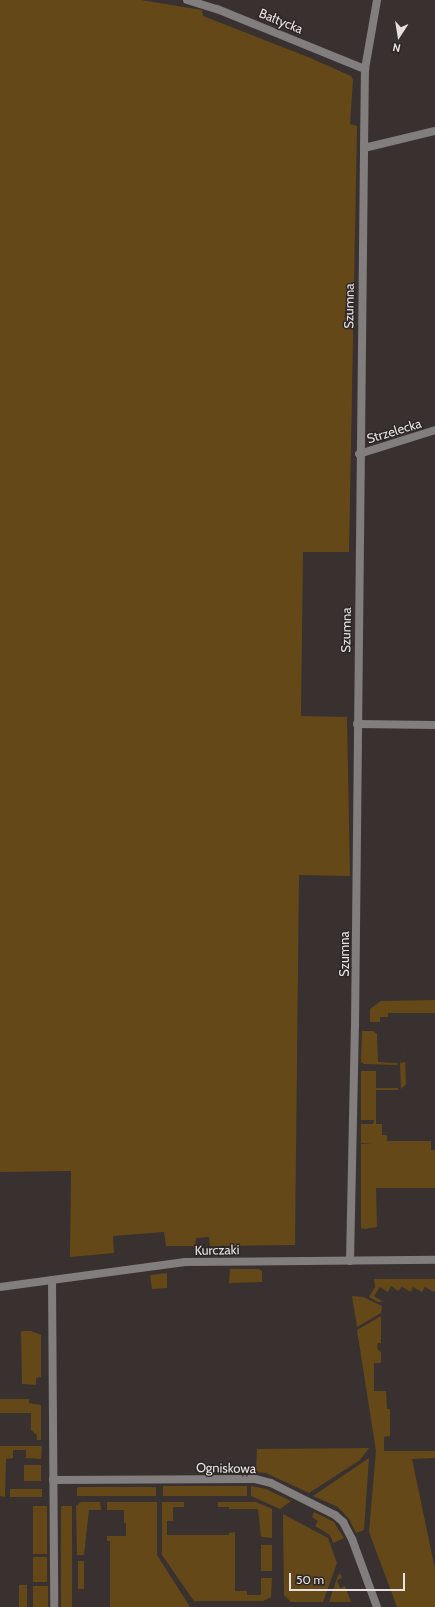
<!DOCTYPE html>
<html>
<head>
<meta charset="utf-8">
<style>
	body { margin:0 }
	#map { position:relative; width:435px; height:1607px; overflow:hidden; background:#383130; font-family:Cabin,sans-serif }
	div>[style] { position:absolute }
	.green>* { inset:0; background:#644818; transform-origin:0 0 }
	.street>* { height:8px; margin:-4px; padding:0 4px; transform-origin:4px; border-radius:4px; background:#817e7d }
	span { translate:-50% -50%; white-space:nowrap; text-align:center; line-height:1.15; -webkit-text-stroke:3px #2d2726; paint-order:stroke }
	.street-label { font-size:13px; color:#e6e2e1 }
	.north { position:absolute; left:379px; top:16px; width:40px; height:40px; -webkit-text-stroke:3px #2d2726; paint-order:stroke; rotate:192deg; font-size:11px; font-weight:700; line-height:16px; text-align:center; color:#e6e2e1 }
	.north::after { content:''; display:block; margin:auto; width:14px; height:18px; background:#e6e2e1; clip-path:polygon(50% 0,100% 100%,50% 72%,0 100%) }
	.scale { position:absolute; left:289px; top:1573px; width:116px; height:18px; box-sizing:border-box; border:2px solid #e6e2e1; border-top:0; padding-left:5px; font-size:12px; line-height:14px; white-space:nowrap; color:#e6e2e1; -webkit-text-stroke:3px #2d2726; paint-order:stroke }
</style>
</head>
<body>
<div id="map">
	<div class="green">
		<div style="clip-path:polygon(0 0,141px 0,202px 10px,203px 16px,308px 57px,351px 76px,353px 80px,350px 124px,357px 126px,349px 552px,303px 552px,301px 716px,347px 717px,350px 876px,299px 875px,295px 1245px,210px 1246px,209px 1237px,196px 1238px,195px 1246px,166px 1246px,164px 1232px,113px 1236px,114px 1253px,70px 1257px,71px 1171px,0 1172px)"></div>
		<div style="clip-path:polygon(435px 1000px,435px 1013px,388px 1013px,388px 1017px,380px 1017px,380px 1022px,370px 1022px,370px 1009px,381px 1001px)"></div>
		<div style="clip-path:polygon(362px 1031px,373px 1031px,377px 1034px,378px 1062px,397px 1063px,397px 1065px,364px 1064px,361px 1062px)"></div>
		<div style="clip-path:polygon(404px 1033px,406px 1084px,401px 1089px,400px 1063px,405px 1062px)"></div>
		<div style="clip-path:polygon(361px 1071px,376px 1071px,376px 1088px,398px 1088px,398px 1090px,376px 1090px,376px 1124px,382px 1124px,382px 1135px,387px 1135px,387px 1141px,431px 1141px,431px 1150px,435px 1150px,435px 1188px,376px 1188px,377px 1227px,365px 1229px,361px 1228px,361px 1144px,372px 1143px,361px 1143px,361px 1124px,373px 1124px,374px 1120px,361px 1120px)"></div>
		<div style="clip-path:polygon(230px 1269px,259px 1269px,262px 1271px,262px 1282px,229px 1283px)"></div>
		<div style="clip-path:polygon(167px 1273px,167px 1288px,152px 1289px,150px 1275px)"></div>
		<div style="clip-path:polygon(374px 1279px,435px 1279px,435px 1290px,434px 1292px,425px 1287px,422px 1292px,413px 1287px,411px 1292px,402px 1287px,398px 1291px,391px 1286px,388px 1292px,380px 1287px,374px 1296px,383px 1302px,378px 1302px,369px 1297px,375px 1287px)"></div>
		<div style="clip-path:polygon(352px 1296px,363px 1297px,382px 1306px,381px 1313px,357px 1327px)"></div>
		<div style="clip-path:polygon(381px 1316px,381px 1343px,378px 1343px,377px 1349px,381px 1352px,381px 1363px,374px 1363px,374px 1391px,386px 1391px,387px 1409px,390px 1409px,390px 1436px,384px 1437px,384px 1451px,435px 1451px,435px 1458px,412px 1459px,435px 1569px,435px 1607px,397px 1607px,369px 1532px,376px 1451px,357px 1330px)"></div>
		<div style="clip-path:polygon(21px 1331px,31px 1331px,41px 1335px,41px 1377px,36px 1378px,36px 1385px,22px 1384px)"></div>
		<div style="clip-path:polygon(0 1399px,29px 1399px,29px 1403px,41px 1405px,41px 1440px,37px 1440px,37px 1435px,31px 1430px,31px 1413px,0 1413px)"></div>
		<div style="clip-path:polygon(0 1446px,42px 1446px,41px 1459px,26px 1458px,26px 1450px,13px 1450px,13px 1458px,6px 1459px,5px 1497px,0 1496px)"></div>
		<div style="clip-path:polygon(369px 1448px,360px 1460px,309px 1493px,266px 1473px,256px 1472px,257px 1449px)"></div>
		<div style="clip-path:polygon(369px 1458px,364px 1530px,356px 1533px,349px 1519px,338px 1507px,313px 1496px)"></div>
		<div style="left:24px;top:1465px;width:17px;height:16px"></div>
		<div style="left:163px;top:1486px;width:84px;height:10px"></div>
		<div style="clip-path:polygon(251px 1486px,266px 1489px,291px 1501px,280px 1509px,251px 1496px)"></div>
		<div style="clip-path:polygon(156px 1487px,156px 1496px,77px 1496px,77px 1488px,79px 1487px)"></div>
		<div style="left:10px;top:1489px;width:32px;height:8px"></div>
		<div style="clip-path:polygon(81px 1502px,100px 1502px,101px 1510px,89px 1510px,84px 1555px,77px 1555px,76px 1506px)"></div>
		<div style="clip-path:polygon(107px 1502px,157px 1502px,157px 1555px,190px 1607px,110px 1607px,110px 1541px,107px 1541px,107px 1536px,126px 1536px,126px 1523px,124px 1523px,124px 1510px,107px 1510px)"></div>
		<div style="clip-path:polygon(162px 1502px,184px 1502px,184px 1507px,173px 1507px,173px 1521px,167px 1521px,167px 1535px,229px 1535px,229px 1533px,235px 1532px,235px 1591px,247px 1591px,247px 1595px,261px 1595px,261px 1578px,272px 1578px,271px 1597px,263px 1601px,194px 1601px,162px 1555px)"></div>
		<div style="clip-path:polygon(218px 1502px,256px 1502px,272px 1509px,272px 1538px,261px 1537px,258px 1509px,229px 1509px,229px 1507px,218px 1507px)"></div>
		<div style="left:33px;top:1506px;width:14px;height:48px"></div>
		<div style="left:61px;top:1506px;width:11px;height:101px"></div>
		<div style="clip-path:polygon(314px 1512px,334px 1522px,344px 1538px,333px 1543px,330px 1535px,315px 1526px,318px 1521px,312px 1517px)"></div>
		<div style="clip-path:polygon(283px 1514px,328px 1538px,337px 1563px,323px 1602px,291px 1602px,284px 1595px)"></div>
		<div style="left:261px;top:1545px;width:11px;height:26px"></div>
		<div style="left:33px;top:1557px;width:14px;height:25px"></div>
		<div style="left:78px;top:1561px;width:6px;height:28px"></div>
		<div style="clip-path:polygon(341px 1574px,342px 1578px,337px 1580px,340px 1588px,345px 1586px,351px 1602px,329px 1602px,338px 1575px)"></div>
		<div style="left:19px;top:1585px;width:8px;height:22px"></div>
		<div style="left:33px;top:1586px;width:15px;height:21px"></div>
	</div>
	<div class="street">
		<div style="left:187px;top:0;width:31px;rotate:17deg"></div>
		<div style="left:217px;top:9px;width:160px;rotate:22.1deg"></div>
		<div style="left:364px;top:148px;width:73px;rotate:-13.5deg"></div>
		<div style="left:359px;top:454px;width:80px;rotate:-17.5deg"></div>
		<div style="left:357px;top:724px;width:78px;rotate:0.7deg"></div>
		<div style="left:350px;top:1261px;width:234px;rotate:-88.8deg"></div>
		<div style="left:355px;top:1027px;width:879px;rotate:-89.41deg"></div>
		<div style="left:364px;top:148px;width:79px;rotate:-89.3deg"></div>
		<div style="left:365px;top:69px;width:70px;rotate:-80.1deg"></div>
		<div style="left:52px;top:1280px;width:327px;rotate:89.6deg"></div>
		<div style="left:0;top:1287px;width:187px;rotate:-7.7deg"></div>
		<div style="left:185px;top:1262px;width:250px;rotate:-0.5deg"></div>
		<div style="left:53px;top:1480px;width:202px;rotate:-0.3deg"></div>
		<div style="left:255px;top:1479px;width:16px;rotate:14deg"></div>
		<div style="left:271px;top:1483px;width:72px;rotate:26.6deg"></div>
		<div style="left:335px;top:1515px;width:11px;rotate:41deg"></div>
		<div style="left:343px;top:1522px;width:19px;rotate:62deg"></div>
		<div style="left:352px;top:1539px;width:72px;rotate:69.8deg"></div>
	</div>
	<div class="street-label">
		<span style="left:281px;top:21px;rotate:22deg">Bałtycka</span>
		<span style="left:349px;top:306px;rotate:-89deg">Szumna</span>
		<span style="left:394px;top:431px;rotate:-17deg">Strzelecka</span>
		<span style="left:346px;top:630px;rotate:-89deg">Szumna</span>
		<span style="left:344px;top:954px;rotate:-90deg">Szumna</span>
		<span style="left:217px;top:1250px;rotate:-1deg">Kurczaki</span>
		<span style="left:226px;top:1468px;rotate:1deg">Ogniskowa</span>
	</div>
	<div class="north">N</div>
	<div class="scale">50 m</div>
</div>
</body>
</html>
